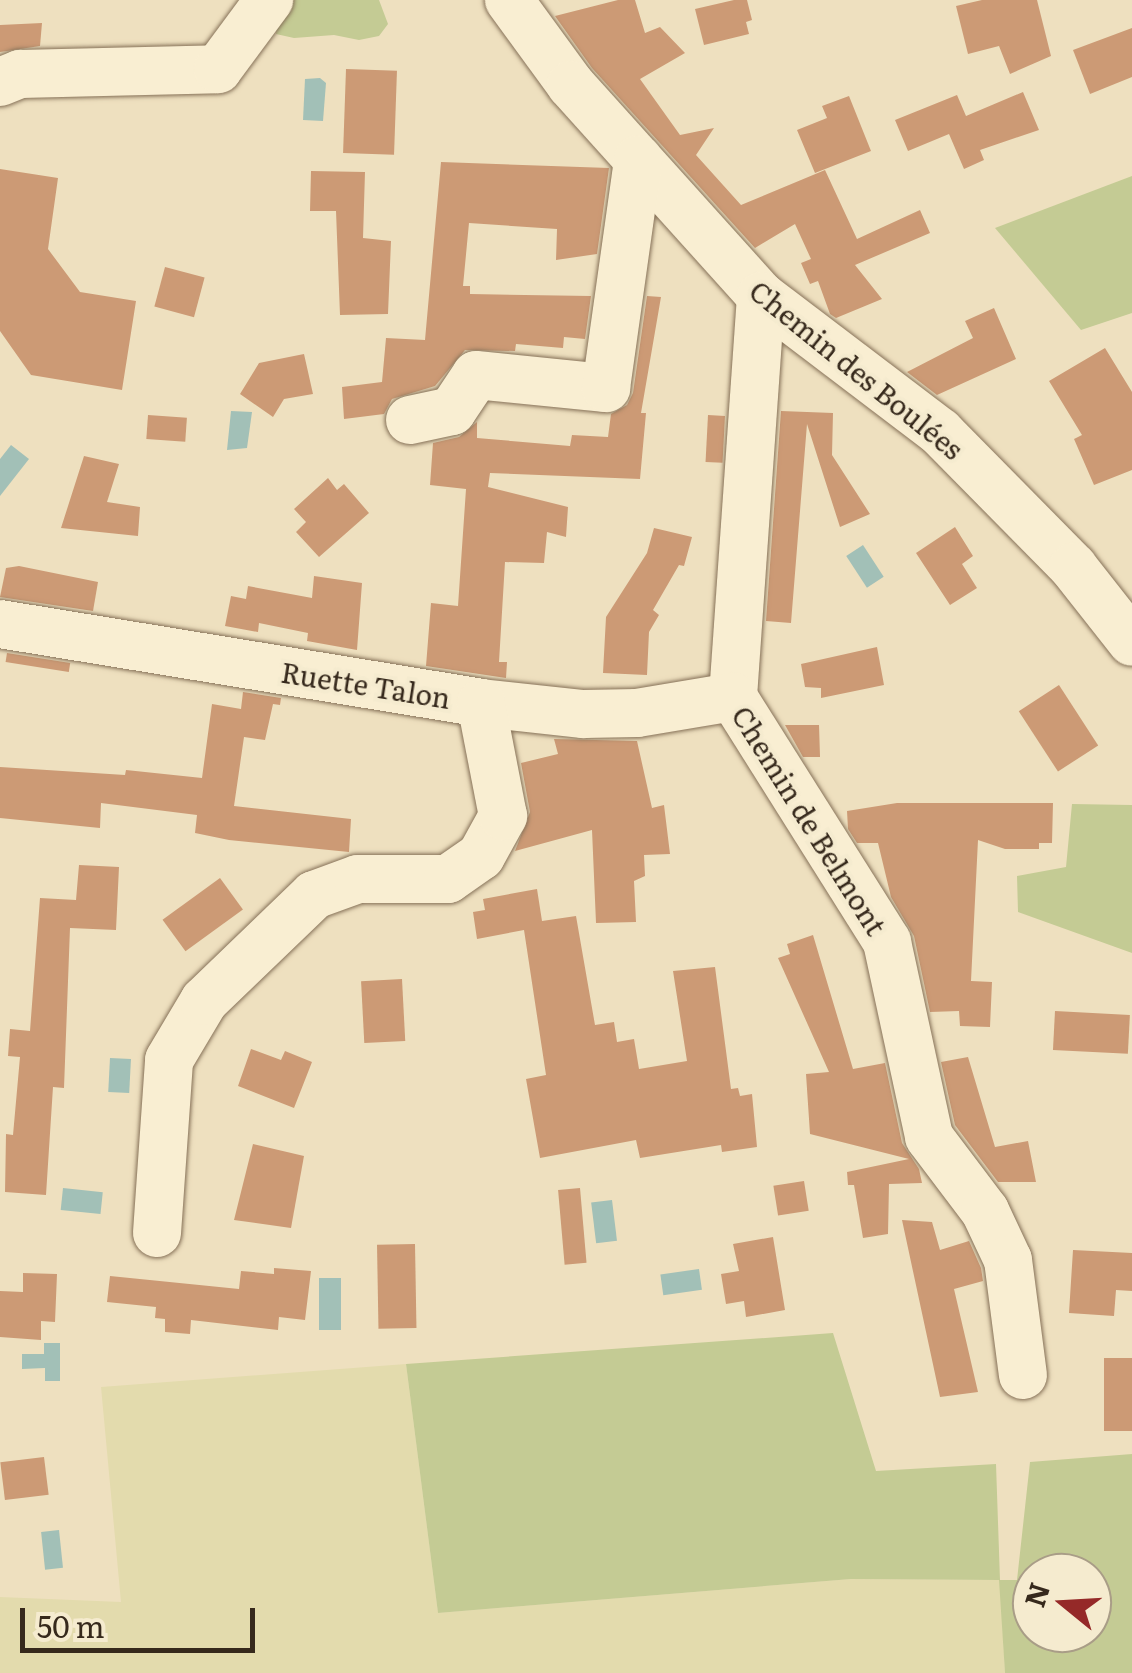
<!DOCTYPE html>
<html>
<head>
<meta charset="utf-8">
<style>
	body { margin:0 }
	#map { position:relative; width:1132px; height:1673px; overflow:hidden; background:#eee0bf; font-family:Literata,serif }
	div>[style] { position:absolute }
	.farmland>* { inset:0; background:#e3dbad }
	.green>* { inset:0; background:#c4cb94 }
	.water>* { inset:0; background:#a2c0b7; transform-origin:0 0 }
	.building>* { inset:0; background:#cc9a75; transform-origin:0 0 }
	.roads { filter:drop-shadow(0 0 2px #867158) drop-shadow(0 0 2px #867158) }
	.minor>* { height:48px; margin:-24px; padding:0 24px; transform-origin:24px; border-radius:24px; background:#f9eed2 }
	span { translate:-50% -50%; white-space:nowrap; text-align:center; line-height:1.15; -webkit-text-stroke:8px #f5ebcf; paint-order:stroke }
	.street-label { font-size:28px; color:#36291c }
	.north { position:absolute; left:1012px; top:1553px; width:100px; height:100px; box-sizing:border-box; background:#f5ebcf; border:2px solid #a99d87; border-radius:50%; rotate:288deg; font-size:28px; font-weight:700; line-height:40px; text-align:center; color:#36291c }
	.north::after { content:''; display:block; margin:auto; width:35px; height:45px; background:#952928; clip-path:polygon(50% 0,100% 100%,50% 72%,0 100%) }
	.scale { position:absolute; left:20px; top:1608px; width:235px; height:45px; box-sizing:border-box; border:5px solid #36291c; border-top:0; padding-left:12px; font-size:30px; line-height:35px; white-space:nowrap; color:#36291c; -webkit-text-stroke:8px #f5ebcf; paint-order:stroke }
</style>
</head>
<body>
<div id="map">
	<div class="farmland">
		<div style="clip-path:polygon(406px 1364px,438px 1613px,851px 1579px,1000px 1580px,1005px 1673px,0 1673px,0 1597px,121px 1602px,101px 1387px)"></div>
	</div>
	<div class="green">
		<div style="clip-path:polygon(278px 0,379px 0,388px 24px,379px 36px,359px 40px,334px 35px,294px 38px,276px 34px)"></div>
		<div style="clip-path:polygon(1132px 176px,1132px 313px,1081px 330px,995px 228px)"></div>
		<div style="clip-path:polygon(1072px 804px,1132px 805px,1132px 953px,1018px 912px,1017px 876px,1066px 867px)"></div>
		<div style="clip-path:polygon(evenodd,833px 1333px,876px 1471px,996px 1464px,1000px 1580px,1017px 1580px,1030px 1462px,1132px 1454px,1132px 1673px,1005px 1673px,999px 1580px,851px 1579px,438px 1613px,406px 1364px,833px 1333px,1032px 1573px,1092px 1573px,1092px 1633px,1032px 1633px,1032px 1573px)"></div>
	</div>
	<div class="water">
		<div style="clip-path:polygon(320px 78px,326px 83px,323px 121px,303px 120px,305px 79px)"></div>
		<div style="clip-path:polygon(231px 411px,252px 412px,247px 448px,227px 450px)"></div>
		<div style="clip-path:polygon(11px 445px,29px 459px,0 496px,0 459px)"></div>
		<div style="left:863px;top:545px;width:38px;height:20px;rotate:57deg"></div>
		<div style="left:110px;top:1058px;width:21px;height:34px;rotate:3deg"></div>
		<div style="left:63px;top:1188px;width:40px;height:22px;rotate:6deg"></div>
		<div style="left:612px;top:1200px;width:41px;height:21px;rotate:83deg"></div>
		<div style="left:699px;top:1269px;width:21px;height:39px;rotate:82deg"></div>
		<div style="left:319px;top:1278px;width:22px;height:52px"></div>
		<div style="clip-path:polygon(44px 1343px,60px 1343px,60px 1381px,45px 1381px,45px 1368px,22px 1369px,22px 1354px,44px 1354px)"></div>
		<div style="left:59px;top:1530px;width:38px;height:18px;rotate:84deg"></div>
	</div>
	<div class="building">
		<div style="clip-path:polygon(618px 0,635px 0,645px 33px,660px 27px,685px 53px,640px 79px,680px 135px,714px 128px,696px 155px,741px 205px,825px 170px,857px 239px,920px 210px,930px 233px,855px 265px,882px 299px,836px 318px,830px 314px,818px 281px,810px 284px,801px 263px,811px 259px,795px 224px,755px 248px,592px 68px,555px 16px)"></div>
		<div style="clip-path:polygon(734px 0,747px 0,752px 20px,746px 22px,749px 34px,704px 45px,695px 9px)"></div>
		<div style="clip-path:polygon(982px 0,1037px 0,1051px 56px,1010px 74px,999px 46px,968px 54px,956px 6px)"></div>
		<div style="clip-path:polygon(42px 23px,40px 46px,0 52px,0 25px)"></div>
		<div style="clip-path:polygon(1132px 28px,1132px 77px,1090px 94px,1073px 50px)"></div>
		<div style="left:346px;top:69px;width:51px;height:84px;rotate:2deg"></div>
		<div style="clip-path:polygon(1023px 92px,1039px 130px,980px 150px,984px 160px,964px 169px,949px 134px,908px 151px,895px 120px,957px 95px,966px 116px)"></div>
		<div style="clip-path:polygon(849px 96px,871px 151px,815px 173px,797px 130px,827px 118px,822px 106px)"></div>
		<div style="clip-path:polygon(441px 162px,609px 168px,597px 254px,556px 260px,557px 229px,469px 223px,463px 286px,470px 286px,470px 294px,591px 296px,585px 339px,564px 337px,563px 348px,516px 344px,515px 351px,465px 350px,435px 386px,392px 399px,384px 414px,344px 419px,342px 387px,382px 382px,386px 338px,425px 340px)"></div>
		<div style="clip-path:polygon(0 169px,58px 178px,48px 249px,80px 292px,136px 301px,122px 390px,31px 375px,0 331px)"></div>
		<div style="clip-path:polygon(311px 171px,365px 172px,363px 238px,391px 241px,388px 314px,340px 315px,336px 211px,310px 211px)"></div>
		<div style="left:165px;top:267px;width:41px;height:41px;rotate:15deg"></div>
		<div style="clip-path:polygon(647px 296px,661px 297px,641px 413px,646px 413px,640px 479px,490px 473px,488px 487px,568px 507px,566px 537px,547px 532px,544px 563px,505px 562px,499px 662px,507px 662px,506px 678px,426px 666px,431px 603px,458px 606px,466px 489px,430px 485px,433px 443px,459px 437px,477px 422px,477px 438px,570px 446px,572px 435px,608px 437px,611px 414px,627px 405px,633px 393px)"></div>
		<div style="clip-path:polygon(994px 308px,1016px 359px,937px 395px,907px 372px,973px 338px,965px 321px)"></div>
		<div style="clip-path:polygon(1105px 348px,1132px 392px,1132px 470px,1094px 485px,1074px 439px,1082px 435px,1049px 381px)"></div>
		<div style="clip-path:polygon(304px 354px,313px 394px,284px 399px,273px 417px,240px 394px,259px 363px)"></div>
		<div style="clip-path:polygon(781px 411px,833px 413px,832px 455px,870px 514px,840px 527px,807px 424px,791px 623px,766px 621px)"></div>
		<div style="left:148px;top:415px;width:39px;height:24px;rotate:4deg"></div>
		<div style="left:708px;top:415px;width:17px;height:47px;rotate:3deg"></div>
		<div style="clip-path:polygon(84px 456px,119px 464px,107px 502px,140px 507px,138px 536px,61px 528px)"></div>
		<div style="clip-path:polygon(328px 478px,337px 490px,344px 484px,369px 513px,319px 557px,296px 532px,306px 522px,294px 509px)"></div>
		<div style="clip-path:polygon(955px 527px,973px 556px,962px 564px,977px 588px,950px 605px,916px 553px)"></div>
		<div style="clip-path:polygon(654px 528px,692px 537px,684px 566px,679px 565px,653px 610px,659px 615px,649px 632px,647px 675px,603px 673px,606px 617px,647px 553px)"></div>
		<div style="clip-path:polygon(19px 566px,98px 582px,93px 611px,0 597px,6px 568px)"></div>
		<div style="clip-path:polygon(314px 576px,362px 583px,357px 650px,307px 641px,308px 633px,259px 623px,258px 632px,225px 626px,231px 596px,246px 599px,248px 586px,312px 598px)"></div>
		<div style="clip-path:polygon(877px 647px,884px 685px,821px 698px,821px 688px,805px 687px,801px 664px)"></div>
		<div style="left:7px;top:653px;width:64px;height:9px;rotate:9deg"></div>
		<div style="left:1059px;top:685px;width:72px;height:48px;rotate:57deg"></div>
		<div style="clip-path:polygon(243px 692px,281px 698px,280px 705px,273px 704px,265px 740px,244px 737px,234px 806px,351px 819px,349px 852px,229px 840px,195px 833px,197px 815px,101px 803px,100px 828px,0 818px,0 767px,125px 775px,126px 770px,202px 778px,212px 704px,241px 709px)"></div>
		<div style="clip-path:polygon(785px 725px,819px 725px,820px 757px,803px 757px)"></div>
		<div style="clip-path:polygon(554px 739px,637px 741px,652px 808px,664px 805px,670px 854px,644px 855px,645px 876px,634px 881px,636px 922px,596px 923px,592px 830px,515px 851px,530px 812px,521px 763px,558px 754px)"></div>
		<div style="clip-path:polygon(897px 803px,1053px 803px,1052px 843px,1039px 843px,1039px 849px,1005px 849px,978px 840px,971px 981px,992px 982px,990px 1027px,960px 1026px,959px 1011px,930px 1012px,914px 936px,891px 897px,878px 843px,857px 843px,848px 829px,847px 811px)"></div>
		<div style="clip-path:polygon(79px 865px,119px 867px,116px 930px,70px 928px,64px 1088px,53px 1087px,46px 1195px,5px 1192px,6px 1134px,13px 1135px,20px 1057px,8px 1056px,10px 1029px,30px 1031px,40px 898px,76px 900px)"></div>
		<div style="left:220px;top:878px;width:39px;height:71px;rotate:54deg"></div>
		<div style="clip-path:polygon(537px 889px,542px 921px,576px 916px,595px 1025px,614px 1022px,617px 1042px,634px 1039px,639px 1069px,687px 1061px,673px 971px,715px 967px,731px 1089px,738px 1088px,740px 1096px,752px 1094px,757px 1147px,722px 1152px,721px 1145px,640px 1158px,636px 1140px,540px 1158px,526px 1079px,546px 1075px,524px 930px,477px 939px,473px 912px,485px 910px,483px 899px)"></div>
		<div style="clip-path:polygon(813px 935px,853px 1069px,885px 1063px,902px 1143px,919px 1169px,922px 1183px,889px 1184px,888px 1234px,863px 1238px,854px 1185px,848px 1185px,847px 1172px,909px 1159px,810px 1134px,806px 1074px,829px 1072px,778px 958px,790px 954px,787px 944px)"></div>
		<div style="left:402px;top:979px;width:62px;height:41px;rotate:87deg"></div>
		<div style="left:1055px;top:1011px;width:75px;height:39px;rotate:3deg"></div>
		<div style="clip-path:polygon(251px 1049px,281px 1060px,285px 1051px,312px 1062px,294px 1108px,238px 1086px)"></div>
		<div style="clip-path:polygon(968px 1057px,995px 1147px,1028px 1141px,1036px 1182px,998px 1182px,955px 1125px,941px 1062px)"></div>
		<div style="clip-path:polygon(253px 1144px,304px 1156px,291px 1228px,234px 1220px)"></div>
		<div style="left:804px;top:1181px;width:30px;height:31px;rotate:81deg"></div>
		<div style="left:580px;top:1188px;width:75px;height:22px;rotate:85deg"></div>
		<div style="clip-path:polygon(902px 1220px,932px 1222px,940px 1250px,969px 1241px,981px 1268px,983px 1281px,954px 1289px,978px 1392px,940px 1397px)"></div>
		<div style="clip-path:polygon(773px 1237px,785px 1310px,746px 1317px,744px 1301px,726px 1304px,721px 1274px,739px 1271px,733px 1244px)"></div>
		<div style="left:415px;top:1244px;width:84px;height:38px;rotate:89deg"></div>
		<div style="clip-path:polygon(1073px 1250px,1132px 1253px,1132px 1291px,1116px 1290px,1114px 1316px,1069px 1313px)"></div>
		<div style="clip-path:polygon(274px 1268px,311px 1271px,305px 1320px,279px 1317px,278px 1330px,191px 1320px,190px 1334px,165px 1332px,165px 1319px,155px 1318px,156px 1307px,107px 1302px,110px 1276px,239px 1289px,241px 1271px,274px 1274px)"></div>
		<div style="clip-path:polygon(23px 1273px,57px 1274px,55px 1322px,41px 1321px,41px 1340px,0 1337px,0 1291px,23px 1292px)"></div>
		<div style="left:1104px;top:1358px;width:28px;height:73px"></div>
		<div style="left:44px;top:1457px;width:38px;height:44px;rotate:83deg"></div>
	</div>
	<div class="roads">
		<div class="minor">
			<div style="left:509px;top:0;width:105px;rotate:53.9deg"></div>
			<div style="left:571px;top:85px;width:284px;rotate:48deg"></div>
			<div style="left:761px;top:296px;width:225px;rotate:37.2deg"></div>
			<div style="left:940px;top:432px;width:190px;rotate:45.4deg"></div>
			<div style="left:1073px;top:567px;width:95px;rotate:51.8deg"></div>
			<div style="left:0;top:82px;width:22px;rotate:-22deg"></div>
			<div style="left:20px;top:74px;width:198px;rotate:-1.4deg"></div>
			<div style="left:218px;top:69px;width:86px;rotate:-53.5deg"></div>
			<div style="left:761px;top:296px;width:402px;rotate:94deg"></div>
			<div style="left:733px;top:697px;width:289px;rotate:57.8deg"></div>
			<div style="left:887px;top:942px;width:199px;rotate:77.8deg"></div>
			<div style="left:929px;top:1137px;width:93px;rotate:52.9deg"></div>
			<div style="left:985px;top:1211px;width:54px;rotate:64.9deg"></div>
			<div style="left:1008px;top:1260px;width:116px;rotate:82.6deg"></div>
			<div style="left:410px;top:420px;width:43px;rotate:-12.1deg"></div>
			<div style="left:452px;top:411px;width:43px;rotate:-56.3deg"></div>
			<div style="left:476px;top:375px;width:131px;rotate:5.7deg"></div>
			<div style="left:606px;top:388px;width:231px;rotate:-82deg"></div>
			<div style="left:0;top:624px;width:487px;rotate:9.3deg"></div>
			<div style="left:481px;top:703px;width:103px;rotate:6.2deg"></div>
			<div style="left:583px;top:714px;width:54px;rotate:-1.1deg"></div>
			<div style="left:637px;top:713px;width:97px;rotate:-9.5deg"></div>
			<div style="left:157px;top:1233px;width:173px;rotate:-86deg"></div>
			<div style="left:169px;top:1060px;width:69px;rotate:-59.3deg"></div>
			<div style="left:204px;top:1001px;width:153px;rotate:-43.9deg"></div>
			<div style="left:314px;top:895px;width:47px;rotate:-20deg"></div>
			<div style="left:358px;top:879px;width:90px"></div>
			<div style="left:448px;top:879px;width:40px;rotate:-34.9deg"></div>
			<div style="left:481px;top:856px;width:46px;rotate:-61.2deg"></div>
			<div style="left:503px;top:816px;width:115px;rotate:-101deg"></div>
		</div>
	</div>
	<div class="street-label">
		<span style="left:857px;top:369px;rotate:39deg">Chemin des Boulées</span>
		<span style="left:366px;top:684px;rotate:9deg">Ruette Talon</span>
		<span style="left:810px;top:820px;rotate:58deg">Chemin de Belmont</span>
	</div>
	<div class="north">N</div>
	<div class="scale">50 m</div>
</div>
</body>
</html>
